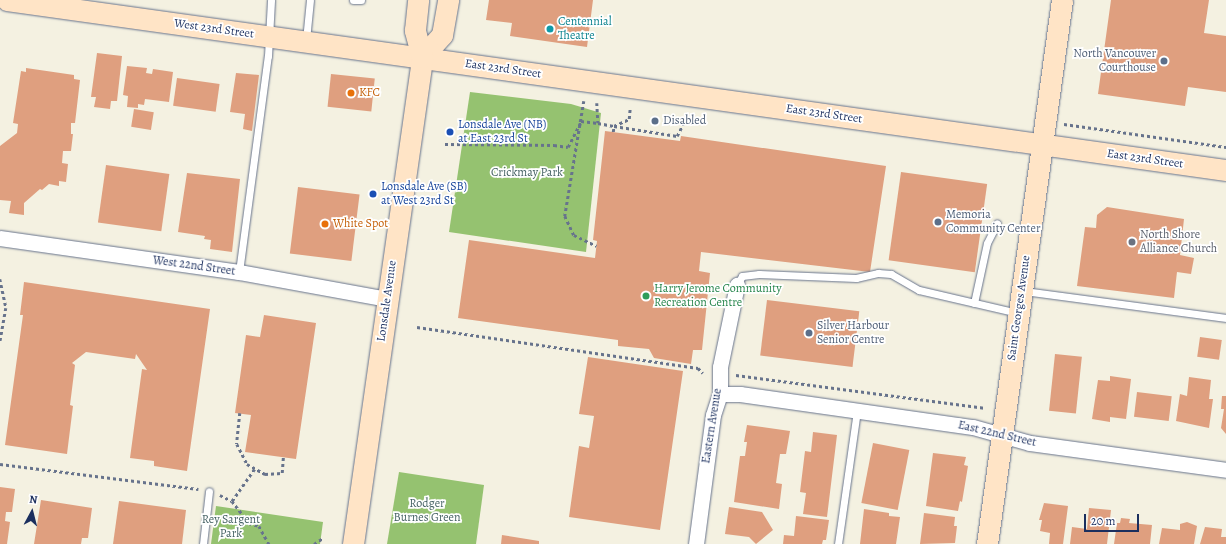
<!DOCTYPE html>
<html>
<head>
<meta charset="utf-8">
<style>
	body { margin:0 }
	#map { position:relative; width:1226px; height:544px; overflow:hidden; background:#f4f1e1; font-family:Alegreya,serif }
	div>[style] { position:absolute }
	.green>* { inset:0; background:#95c270 }
	.building>* { inset:0; background:#df9f7f; transform-origin:0 0 }
	.path>* { height:2.5px; margin-top:-1.25px; transform-origin:0; background:repeating-linear-gradient(90deg,#67738c 0 3px,transparent 0 6px) }
	.roads { filter:drop-shadow(0 0 1px #67738c) drop-shadow(0 0 1px #67738c) }
	.lane>* { height:7px; margin:-3.5px; padding:0 3.5px; transform-origin:3.5px; border-radius:3.5px; background:#fff }
	.street>* { height:15px; margin:-7.5px; padding:0 7.5px; transform-origin:7.5px; border-radius:7.5px; background:#fff }
	.secondary>* { height:21px; margin:-10.5px; padding:0 10.5px; transform-origin:10.5px; border-radius:10.5px; background:#ffe4c6 }
	.dots>* { width:11px; height:11px; translate:-50% -50%; box-sizing:border-box; border:2px solid #fff; border-radius:50% }
	span { translate:-50% -50%; white-space:nowrap; text-align:center; line-height:1.15; -webkit-text-stroke:3.5px #fff; paint-order:stroke }
	.culture-label { font-size:12px; color:#0d838f }
	.left { translate:0 -50%; text-align:left }
	.street-label { font-size:12px; color:#1b2f5e }
	.service-label { font-size:12px; color:#4e5e75 }
	.right { translate:-100% -50%; text-align:right }
	.food-label { font-size:12px; color:#c56008 }
	.transit-label { font-size:12px; color:#164399 }
	.park-label { font-size:12px; color:#466264 }
	.worship-label { font-size:12px; color:#5b616d }
	.leisure-label { font-size:12px; color:#27864d }
	.north { position:absolute; left:12px; top:492px; width:40px; height:40px; -webkit-text-stroke:3px #fff; paint-order:stroke; rotate:7deg; font-size:11px; font-weight:700; line-height:16px; text-align:center; color:#1b2f5e }
	.north::after { content:''; display:block; margin:auto; width:14px; height:18px; background:#1b2f5e; clip-path:polygon(50% 0,100% 100%,50% 72%,0 100%) }
	.scale { position:absolute; left:1084px; top:514px; width:55px; height:18px; box-sizing:border-box; border:2px solid #1b2f5e; border-top:0; padding-left:5px; font-size:12px; line-height:14px; white-space:nowrap; color:#1b2f5e; -webkit-text-stroke:3px #fff; paint-order:stroke }
</style>
</head>
<body>
<div id="map">
	<div class="green">
		<div style="clip-path:polygon(470px 92px,571px 104px,601px 113px,586px 252px,449px 232px)"></div>
		<div style="clip-path:polygon(399px 472px,484px 485px,476px 544px,387px 544px)"></div>
		<div style="clip-path:polygon(216px 506px,323px 522px,320px 544px,211px 544px)"></div>
	</div>
	<div class="building">
		<div style="clip-path:polygon(489px 0,593px 0,587px 47px,510px 36px,512px 23px,486px 20px)"></div>
		<div style="clip-path:polygon(1111px 0,1209px 0,1204px 33px,1226px 36px,1226px 92px,1188px 87px,1185px 106px,1098px 94px)"></div>
		<div style="clip-path:polygon(97px 53px,122px 56px,117px 101px,111px 101px,110px 109px,94px 107px,96px 97px,91px 97px)"></div>
		<div style="clip-path:polygon(127px 66px,147px 68px,146px 73px,152px 74px,153px 69px,173px 72px,169px 102px,145px 99px,144px 105px,138px 104px,138px 108px,127px 107px,128px 96px,123px 95px)"></div>
		<div style="clip-path:polygon(26px 68px,74px 75px,74px 79px,80px 80px,75px 123px,71px 123px,71px 134px,73px 134px,71px 151px,63px 151px,62px 163px,68px 164px,66px 182px,59px 181px,59px 186px,49px 184px,42px 190px,40px 189px,24px 203px,24px 215px,9px 213px,11px 201px,0 200px,0 146px,17px 133px,18px 124px,13px 123px,21px 71px,26px 72px)"></div>
		<div style="clip-path:polygon(236px 73px,259px 75px,252px 131px,243px 129px,245px 114px,230px 112px)"></div>
		<div style="left:331px;top:74px;width:44px;height:33px;rotate:6deg"></div>
		<div style="left:177px;top:78px;width:43px;height:28px;rotate:8deg"></div>
		<div style="left:134px;top:109px;width:20px;height:18px;rotate:9deg"></div>
		<div style="clip-path:polygon(605px 131px,680px 141px,681px 136px,886px 166px,870px 272px,701px 252px,699px 271px,710px 273px,702px 350px,693px 350px,691px 364px,654px 358px,649px 349px,618px 346px,618px 340px,458px 318px,469px 240px,595px 258px,597px 241px,593px 240px)"></div>
		<div style="left:106px;top:165px;width:64px;height:58px;rotate:8deg"></div>
		<div style="left:901px;top:172px;width:87px;height:89px;rotate:8deg"></div>
		<div style="clip-path:polygon(187px 173px,240px 179px,232px 252px,210px 249px,211px 240px,204px 239px,205px 236px,178px 232px)"></div>
		<div style="left:298px;top:187px;width:62px;height:67px;rotate:7deg"></div>
		<div style="clip-path:polygon(1107px 207px,1184px 219px,1180px 255px,1194px 258px,1191px 274px,1177px 272px,1174px 298px,1077px 286px,1085px 227px,1096px 228px,1097px 215px)"></div>
		<div style="clip-path:polygon(24px 282px,210px 309px,187px 471px,154px 466px,154px 461px,130px 458px,142px 369px,147px 370px,136px 354px,135px 359px,86px 352px,72px 363px,75px 365px,70px 405px,73px 406px,67px 454px,5px 445px,23px 315px,20px 315px)"></div>
		<div style="left:767px;top:300px;width:93px;height:56px;rotate:7deg"></div>
		<div style="clip-path:polygon(264px 315px,316px 323px,296px 459px,245px 452px,251px 415px,235px 413px,246px 335px,260px 337px)"></div>
		<div style="left:1200px;top:337px;width:22px;height:20px;rotate:8deg"></div>
		<div style="left:1055px;top:354px;width:27px;height:57px;rotate:6deg"></div>
		<div style="clip-path:polygon(588px 357px,683px 371px,660px 530px,569px 517px,579px 446px,589px 448px,594px 416px,579px 414px)"></div>
		<div style="clip-path:polygon(1110px 376px,1131px 379px,1126px 419px,1110px 417px,1110px 422px,1092px 419px,1098px 380px,1110px 381px)"></div>
		<div style="clip-path:polygon(1189px 377px,1211px 380px,1209px 399px,1213px 399px,1209px 428px,1176px 421px,1180px 394px,1187px 396px)"></div>
		<div style="left:1137px;top:392px;width:35px;height:25px;rotate:7deg"></div>
		<div style="clip-path:polygon(1222px 396px,1226px 396px,1226px 434px,1221px 428px,1224px 409px,1221px 409px)"></div>
		<div style="clip-path:polygon(747px 425px,790px 431px,786px 454px,780px 454px,776px 483px,782px 484px,779px 509px,734px 502px,740px 456px,745px 456px,747px 442px,744px 442px)"></div>
		<div style="clip-path:polygon(813px 432px,837px 435px,827px 517px,803px 514px,806px 493px,800px 492px,805px 451px,811px 452px)"></div>
		<div style="left:873px;top:443px;width:37px;height:61px;rotate:11deg"></div>
		<div style="clip-path:polygon(933px 453px,966px 457px,964px 465px,968px 466px,962px 502px,960px 501px,958px 511px,926px 506px)"></div>
		<div style="clip-path:polygon(0 487px,15px 489px,12px 512px,6px 512px,5px 521px,10px 522px,7px 544px,0 544px)"></div>
		<div style="clip-path:polygon(41px 500px,92px 508px,88px 538px,82px 538px,81px 544px,34px 544px)"></div>
		<div style="clip-path:polygon(119px 501px,186px 510px,182px 544px,113px 544px)"></div>
		<div style="clip-path:polygon(1044px 503px,1068px 506px,1063px 544px,1049px 544px,1050px 533px,1040px 531px,1042px 520px,1039px 520px)"></div>
		<div style="clip-path:polygon(729px 507px,762px 512px,773px 530px,756px 544px,749px 537px,725px 534px)"></div>
		<div style="clip-path:polygon(1089px 508px,1111px 510px,1107px 544px,1070px 544px,1072px 527px,1087px 529px)"></div>
		<div style="clip-path:polygon(864px 509px,889px 513px,889px 516px,900px 517px,896px 544px,860px 544px)"></div>
		<div style="clip-path:polygon(924px 513px,955px 517px,954px 526px,957px 526px,955px 543px,920px 544px)"></div>
		<div style="clip-path:polygon(796px 516px,829px 520px,826px 540px,823px 540px,822px 544px,783px 544px,784px 535px,794px 536px)"></div>
		<div style="clip-path:polygon(1121px 518px,1130px 519px,1129px 523px,1152px 525px,1150px 544px,1114px 544px,1117px 523px,1120px 523px)"></div>
		<div style="clip-path:polygon(1187px 522px,1197px 526px,1194px 544px,1159px 544px,1162px 528px,1180px 530px,1180px 524px)"></div>
		<div style="clip-path:polygon(1205px 527px,1222px 529px,1221px 537px,1226px 537px,1226px 544px,1200px 544px)"></div>
		<div style="clip-path:polygon(502px 535px,539px 541px,539px 544px,501px 544px)"></div>
	</div>
	<div class="path">
		<div style="left:584px;top:101px;width:117px;rotate:99.4deg"></div>
		<div style="left:565px;top:216px;width:21px;rotate:65deg"></div>
		<div style="left:574px;top:235px;width:25px;rotate:26deg"></div>
		<div style="left:597px;top:103px;width:20px;rotate:87deg"></div>
		<div style="left:598px;top:123px;width:16px;rotate:11deg"></div>
		<div style="left:614px;top:126px;width:17px;rotate:-25deg"></div>
		<div style="left:629px;top:119px;width:12px;rotate:-85deg"></div>
		<div style="left:1064px;top:124px;width:164px;rotate:8.1deg"></div>
		<div style="left:613px;top:132px;width:6px;rotate:-81deg"></div>
		<div style="left:614px;top:126px;width:64px;rotate:9deg"></div>
		<div style="left:677px;top:136px;width:22px;rotate:-63deg"></div>
		<div style="left:445px;top:144px;width:109px;rotate:0.5deg"></div>
		<div style="left:554px;top:145px;width:14px;rotate:8deg"></div>
		<div style="left:568px;top:147px;width:29px;rotate:-63deg"></div>
		<div style="left:581px;top:121px;width:17px;rotate:7deg"></div>
		<div style="left:0;top:279px;width:30px;rotate:78deg"></div>
		<div style="left:6px;top:308px;width:36px;rotate:100deg"></div>
		<div style="left:417px;top:327px;width:284px;rotate:8.3deg"></div>
		<div style="left:698px;top:368px;width:7px;rotate:45deg"></div>
		<div style="left:736px;top:375px;width:252px;rotate:7.5deg"></div>
		<div style="left:240px;top:413px;width:31px;rotate:96deg"></div>
		<div style="left:237px;top:444px;width:22px;rotate:63deg"></div>
		<div style="left:247px;top:464px;width:21px;rotate:29deg"></div>
		<div style="left:265px;top:474px;width:17px;rotate:-3deg"></div>
		<div style="left:282px;top:473px;width:16px;rotate:-86deg"></div>
		<div style="left:0;top:464px;width:200px;rotate:7.2deg"></div>
		<div style="left:220px;top:495px;width:13px;rotate:27deg"></div>
		<div style="left:232px;top:501px;width:28px;rotate:52deg"></div>
		<div style="left:249px;top:523px;width:10px;rotate:17deg"></div>
		<div style="left:259px;top:526px;width:21px;rotate:61deg"></div>
		<div style="left:232px;top:501px;width:39px;rotate:-55deg"></div>
		<div style="left:314px;top:544px;width:11px;rotate:-34deg"></div>
	</div>
	<div class="roads">
		<div class="lane">
			<div style="left:353px;top:0;width:8px"></div>
			<div style="left:306px;top:40px;width:40px;rotate:-84.3deg"></div>
			<div style="left:239px;top:272px;width:218px;rotate:-82.4deg"></div>
			<div style="left:268px;top:56px;width:56px;rotate:-86.9deg"></div>
			<div style="left:737px;top:285px;width:10px;rotate:-61deg"></div>
			<div style="left:742px;top:276px;width:17px;rotate:-7deg"></div>
			<div style="left:759px;top:274px;width:97px;rotate:2.4deg"></div>
			<div style="left:856px;top:278px;width:23px;rotate:-13deg"></div>
			<div style="left:878px;top:273px;width:13px;rotate:4deg"></div>
			<div style="left:891px;top:274px;width:32px;rotate:30deg"></div>
			<div style="left:919px;top:290px;width:102px;rotate:13.1deg"></div>
			<div style="left:1024px;top:291px;width:204px;rotate:7.6deg"></div>
			<div style="left:974px;top:303px;width:61px;rotate:-77.8deg"></div>
			<div style="left:987px;top:243px;width:22px;rotate:-63deg"></div>
			<div style="left:203px;top:544px;width:53px;rotate:-83.5deg"></div>
			<div style="left:838px;top:544px;width:135px;rotate:-81.9deg"></div>
		</div>
		<div class="street">
			<div style="left:0;top:238px;width:241px;rotate:8.1deg"></div>
			<div style="left:239px;top:272px;width:151px;rotate:10.3deg"></div>
			<div style="left:720px;top:394px;width:20px"></div>
			<div style="left:740px;top:394px;width:235px;rotate:8.1deg"></div>
			<div style="left:973px;top:427px;width:59px;rotate:15.7deg"></div>
			<div style="left:1030px;top:443px;width:198px;rotate:7.8deg"></div>
			<div style="left:696px;top:544px;width:130px;rotate:-82.5deg"></div>
			<div style="left:713px;top:415px;width:22px;rotate:-72deg"></div>
			<div style="left:720px;top:394px;width:27px;rotate:-90deg"></div>
			<div style="left:720px;top:367px;width:84px;rotate:-78.3deg"></div>
		</div>
		<div class="secondary">
			<div style="left:7px;top:0;width:1231px;rotate:7.94deg"></div>
			<div style="left:422px;top:57px;width:30px;rotate:-48deg"></div>
			<div style="left:442px;top:35px;width:36px;rotate:-80deg"></div>
			<div style="left:353px;top:544px;width:492px;rotate:-81.9deg"></div>
			<div style="left:422px;top:57px;width:28px;rotate:-105deg"></div>
			<div style="left:415px;top:30px;width:30px;rotate:-84deg"></div>
			<div style="left:987px;top:544px;width:549px;rotate:-82.15deg"></div>
		</div>
	</div>
	<div class="dots">
		<div style="left:550px;top:29px;background:#0f9aa8"></div>
		<div style="left:1164px;top:61px;background:#5c6f8a"></div>
		<div style="left:351px;top:93px;background:#e8710a"></div>
		<div style="left:655px;top:121px;background:#5c6f8a"></div>
		<div style="left:450px;top:132px;background:#1a4fb4"></div>
		<div style="left:373px;top:194px;background:#1a4fb4"></div>
		<div style="left:938px;top:222px;background:#5c6f8a"></div>
		<div style="left:325px;top:224px;background:#e8710a"></div>
		<div style="left:1132px;top:242px;background:#6b7280"></div>
		<div style="left:646px;top:296px;background:#2e9e5b"></div>
		<div style="left:809px;top:333px;background:#5c6f8a"></div>
	</div>
	<div class="culture-label">
		<span class="left" style="left:558px;top:29px">Centennial<br>Theatre</span>
	</div>
	<div class="street-label">
		<span style="left:214px;top:29px;rotate:8deg">West 23rd Street</span>
		<span style="left:503px;top:69px;rotate:8deg">East 23rd Street</span>
		<span style="left:824px;top:114px;rotate:8deg">East 23rd Street</span>
		<span style="left:1145px;top:159px;rotate:8deg">East 23rd Street</span>
		<span style="left:194px;top:266px;rotate:8deg">West 22nd Street</span>
		<span style="left:387px;top:301px;rotate:-82deg">Lonsdale Avenue</span>
		<span style="left:1019px;top:308px;rotate:-82deg">Saint Georges Avenue</span>
		<span style="left:712px;top:426px;rotate:-81deg">Eastern Avenue</span>
		<span style="left:997px;top:434px;rotate:13deg">East 22nd Street</span>
	</div>
	<div class="service-label">
		<span class="right" style="left:1156px;top:61px">North Vancouver<br>Courthouse</span>
		<span class="left" style="left:663px;top:121px">Disabled</span>
		<span class="left" style="left:946px;top:222px">Memoria<br>Community Center</span>
		<span class="left" style="left:817px;top:333px">Silver Harbour<br>Senior Centre</span>
	</div>
	<div class="food-label">
		<span class="left" style="left:359px;top:93px">KFC</span>
		<span class="left" style="left:333px;top:224px">White Spot</span>
	</div>
	<div class="transit-label">
		<span class="left" style="left:458px;top:132px">Lonsdale Ave (NB)<br>at East 23rd St</span>
		<span class="left" style="left:381px;top:194px">Lonsdale Ave (SB)<br>at West 23rd St</span>
	</div>
	<div class="park-label">
		<span style="left:527px;top:173px">Crickmay Park</span>
		<span style="left:427px;top:511px">Rodger<br>Burnes Green</span>
		<span style="left:231px;top:527px">Rey Sargent<br>Park</span>
	</div>
	<div class="worship-label">
		<span class="left" style="left:1140px;top:242px">North Shore<br>Alliance Church</span>
	</div>
	<div class="leisure-label">
		<span class="left" style="left:654px;top:296px">Harry Jerome Community<br>Recreation Centre</span>
	</div>
	<div class="north">N</div>
	<div class="scale">20 m</div>
</div>
</body>
</html>
